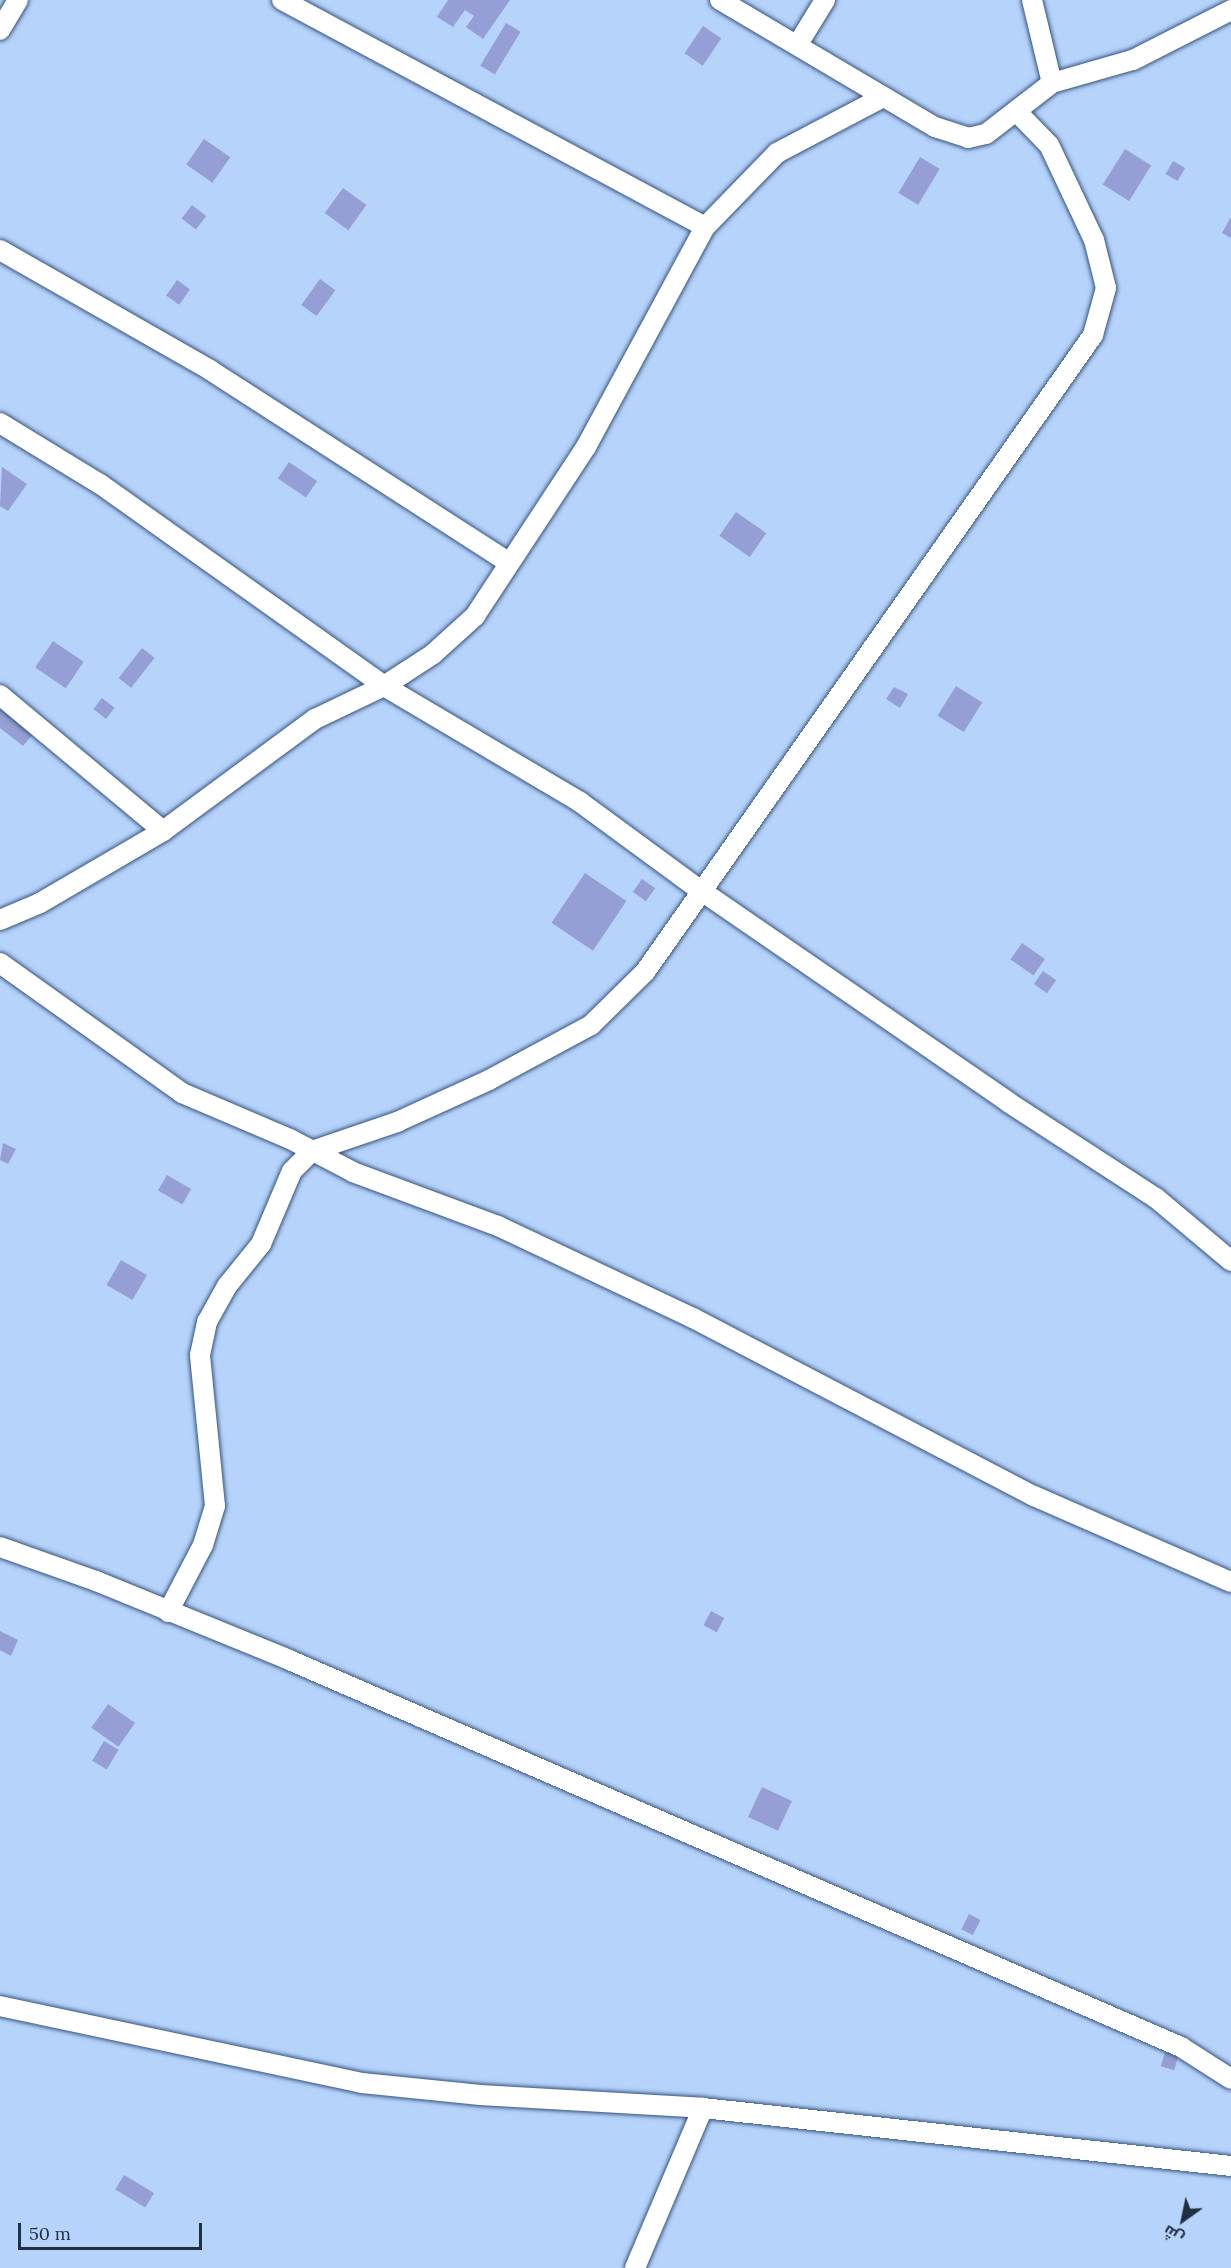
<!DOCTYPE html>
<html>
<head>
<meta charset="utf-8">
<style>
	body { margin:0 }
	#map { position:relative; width:1231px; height:2268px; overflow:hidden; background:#b6d3fb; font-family:Lora,Cairo,serif }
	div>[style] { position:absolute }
	.building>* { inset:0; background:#969fd5; transform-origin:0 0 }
	.roads { filter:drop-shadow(0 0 2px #35547f) drop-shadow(0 0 2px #35547f) }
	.street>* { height:20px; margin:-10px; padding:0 10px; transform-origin:10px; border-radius:10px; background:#fff }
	span { translate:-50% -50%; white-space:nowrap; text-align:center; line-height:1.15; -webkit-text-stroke:6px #b6d3fb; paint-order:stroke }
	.north { position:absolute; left:1153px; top:2190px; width:60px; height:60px; -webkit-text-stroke:4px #b6d3fb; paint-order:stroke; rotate:213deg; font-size:16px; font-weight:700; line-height:24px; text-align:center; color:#212f42 }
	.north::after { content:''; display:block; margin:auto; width:21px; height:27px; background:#212f42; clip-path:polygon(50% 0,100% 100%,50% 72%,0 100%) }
	.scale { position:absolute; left:18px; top:2223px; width:184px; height:27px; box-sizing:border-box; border:3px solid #212f42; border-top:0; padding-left:8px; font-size:18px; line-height:21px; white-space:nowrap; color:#212f42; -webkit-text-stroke:4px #b6d3fb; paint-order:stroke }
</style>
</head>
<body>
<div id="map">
	<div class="building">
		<div style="clip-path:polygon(448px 0,510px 0,483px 39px,466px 27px,474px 16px,465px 10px,453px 27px,437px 17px)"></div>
		<div style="left:506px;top:23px;width:17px;height:50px;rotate:31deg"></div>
		<div style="left:703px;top:26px;width:22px;height:33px;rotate:34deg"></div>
		<div style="left:204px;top:139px;width:32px;height:31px;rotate:35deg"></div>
		<div style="left:1125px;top:149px;width:31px;height:42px;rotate:32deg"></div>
		<div style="left:920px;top:157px;width:23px;height:42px;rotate:31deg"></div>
		<div style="left:1173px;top:161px;width:14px;height:15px;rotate:30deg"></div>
		<div style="left:343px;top:188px;width:29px;height:31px;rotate:36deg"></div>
		<div style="left:192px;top:205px;width:18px;height:17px;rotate:38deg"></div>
		<div style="clip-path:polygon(1231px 217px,1231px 238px,1222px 233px)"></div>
		<div style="left:320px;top:279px;width:19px;height:32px;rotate:36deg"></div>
		<div style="left:177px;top:280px;width:16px;height:19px;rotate:35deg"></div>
		<div style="left:289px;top:462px;width:34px;height:20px;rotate:34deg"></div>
		<div style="clip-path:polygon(2px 467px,27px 484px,8px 511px,0 506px)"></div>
		<div style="left:736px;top:512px;width:37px;height:29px;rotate:35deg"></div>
		<div style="left:53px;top:641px;width:37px;height:32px;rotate:34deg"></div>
		<div style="left:142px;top:648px;width:16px;height:38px;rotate:38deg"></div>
		<div style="left:956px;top:686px;width:31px;height:35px;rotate:32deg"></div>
		<div style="clip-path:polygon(894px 687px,908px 694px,900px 708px,886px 699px)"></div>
		<div style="left:102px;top:698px;width:16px;height:14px;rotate:38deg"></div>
		<div style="clip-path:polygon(0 708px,33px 734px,23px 746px,0 728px)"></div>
		<div style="left:585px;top:873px;width:50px;height:60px;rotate:34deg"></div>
		<div style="left:642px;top:879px;width:16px;height:16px;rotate:35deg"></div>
		<div style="left:1022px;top:943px;width:28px;height:20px;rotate:35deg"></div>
		<div style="left:1043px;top:971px;width:16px;height:16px;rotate:35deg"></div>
		<div style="clip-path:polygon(3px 1143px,16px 1149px,8px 1164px,0 1160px)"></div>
		<div style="left:167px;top:1175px;width:28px;height:18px;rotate:30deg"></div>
		<div style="left:121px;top:1260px;width:30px;height:29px;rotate:30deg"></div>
		<div style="left:711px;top:1611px;width:15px;height:16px;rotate:28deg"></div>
		<div style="clip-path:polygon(0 1631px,18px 1640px,11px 1656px,0 1650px)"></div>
		<div style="left:108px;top:1704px;width:33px;height:29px;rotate:35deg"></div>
		<div style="left:104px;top:1741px;width:17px;height:23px;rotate:31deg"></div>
		<div style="left:762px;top:1787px;width:33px;height:33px;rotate:25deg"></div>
		<div style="left:969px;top:1914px;width:13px;height:17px;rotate:27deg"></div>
		<div style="left:1166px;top:2049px;width:14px;height:18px;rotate:17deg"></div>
		<div style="left:124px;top:2175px;width:35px;height:17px;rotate:31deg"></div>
	</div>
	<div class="roads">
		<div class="street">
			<div style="left:282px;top:0;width:480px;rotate:28.2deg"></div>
			<div style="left:720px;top:0;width:250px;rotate:30.6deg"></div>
			<div style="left:935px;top:127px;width:35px;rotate:18deg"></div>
			<div style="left:968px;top:138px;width:18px;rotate:-13deg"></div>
			<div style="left:986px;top:134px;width:83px;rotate:-37.7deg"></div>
			<div style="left:1052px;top:83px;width:84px;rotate:-15.9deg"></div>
			<div style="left:1133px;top:60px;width:110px;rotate:-27deg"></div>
			<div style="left:1032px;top:0;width:85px;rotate:76.5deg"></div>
			<div style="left:0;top:30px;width:35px;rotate:-59deg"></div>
			<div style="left:798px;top:44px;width:52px;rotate:-58.5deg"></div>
			<div style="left:0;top:250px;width:242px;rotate:29.7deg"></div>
			<div style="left:210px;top:370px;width:356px;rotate:32.8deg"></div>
			<div style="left:0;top:423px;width:117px;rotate:31.4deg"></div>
			<div style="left:100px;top:484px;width:349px;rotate:35.4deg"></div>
			<div style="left:384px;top:686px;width:228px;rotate:30.6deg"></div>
			<div style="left:580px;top:802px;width:149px;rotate:36.3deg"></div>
			<div style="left:700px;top:890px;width:374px;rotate:34.5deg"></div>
			<div style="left:1008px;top:1102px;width:176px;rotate:33deg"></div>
			<div style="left:1156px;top:1198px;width:98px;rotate:40deg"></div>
			<div style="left:0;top:695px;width:212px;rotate:39.8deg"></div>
			<div style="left:0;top:920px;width:43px;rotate:-23deg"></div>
			<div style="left:40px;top:903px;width:143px;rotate:-30.3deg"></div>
			<div style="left:163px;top:831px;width:189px;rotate:-36.4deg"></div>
			<div style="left:315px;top:719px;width:76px;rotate:-25.6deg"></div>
			<div style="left:384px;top:686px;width:59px;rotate:-33.1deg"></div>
			<div style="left:433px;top:654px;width:57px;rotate:-42.1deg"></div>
			<div style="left:475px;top:616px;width:202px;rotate:-56.7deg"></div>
			<div style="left:586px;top:447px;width:250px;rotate:-61.6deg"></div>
			<div style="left:705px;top:227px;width:103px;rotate:-45.8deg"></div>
			<div style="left:777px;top:153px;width:120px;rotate:-27.8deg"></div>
			<div style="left:0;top:963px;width:224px;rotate:35.5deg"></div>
			<div style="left:182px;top:1093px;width:117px;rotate:23.1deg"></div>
			<div style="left:290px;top:1139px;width:71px;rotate:27.6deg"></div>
			<div style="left:353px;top:1172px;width:155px;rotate:20.4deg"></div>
			<div style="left:498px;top:1226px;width:216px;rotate:25.3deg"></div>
			<div style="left:693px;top:1318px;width:385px;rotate:27.6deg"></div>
			<div style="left:1034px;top:1496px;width:215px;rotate:23.6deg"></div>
			<div style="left:0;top:1547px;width:102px;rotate:19.5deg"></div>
			<div style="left:96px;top:1581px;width:206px;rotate:22.2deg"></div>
			<div style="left:287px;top:1659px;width:975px;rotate:23.46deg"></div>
			<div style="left:1181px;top:2047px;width:59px;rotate:32.6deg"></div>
			<div style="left:168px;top:1612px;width:76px;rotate:-62.4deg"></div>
			<div style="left:203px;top:1545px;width:41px;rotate:-72.9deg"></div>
			<div style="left:215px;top:1506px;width:152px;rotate:-95.7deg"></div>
			<div style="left:200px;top:1355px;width:34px;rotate:-78deg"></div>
			<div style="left:207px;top:1322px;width:41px;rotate:-60.9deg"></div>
			<div style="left:227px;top:1286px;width:54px;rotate:-51deg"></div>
			<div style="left:261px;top:1244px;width:79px;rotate:-67deg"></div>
			<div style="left:292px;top:1171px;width:28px;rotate:-45deg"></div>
			<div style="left:312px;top:1151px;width:90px;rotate:-18.8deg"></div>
			<div style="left:397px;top:1122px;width:101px;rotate:-24.5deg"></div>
			<div style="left:489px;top:1080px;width:116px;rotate:-28.3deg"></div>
			<div style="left:591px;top:1025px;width:76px;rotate:-44.5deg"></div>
			<div style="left:645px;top:972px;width:779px;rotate:-54.88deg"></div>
			<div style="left:1093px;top:335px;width:49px;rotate:-74.5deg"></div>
			<div style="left:1106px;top:288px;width:49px;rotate:-104deg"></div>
			<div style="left:1094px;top:240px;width:105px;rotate:-115.3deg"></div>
			<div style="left:1049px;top:145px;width:46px;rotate:-134.1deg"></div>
			<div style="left:0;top:2006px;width:370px;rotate:12deg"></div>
			<div style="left:362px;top:2083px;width:119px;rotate:5.8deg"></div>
			<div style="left:480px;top:2095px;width:223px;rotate:3.3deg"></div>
			<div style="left:703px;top:2108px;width:531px;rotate:6.27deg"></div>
			<div style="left:635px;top:2268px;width:174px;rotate:-67deg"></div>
		</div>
	</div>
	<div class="north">ش</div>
	<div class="scale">50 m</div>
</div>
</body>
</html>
